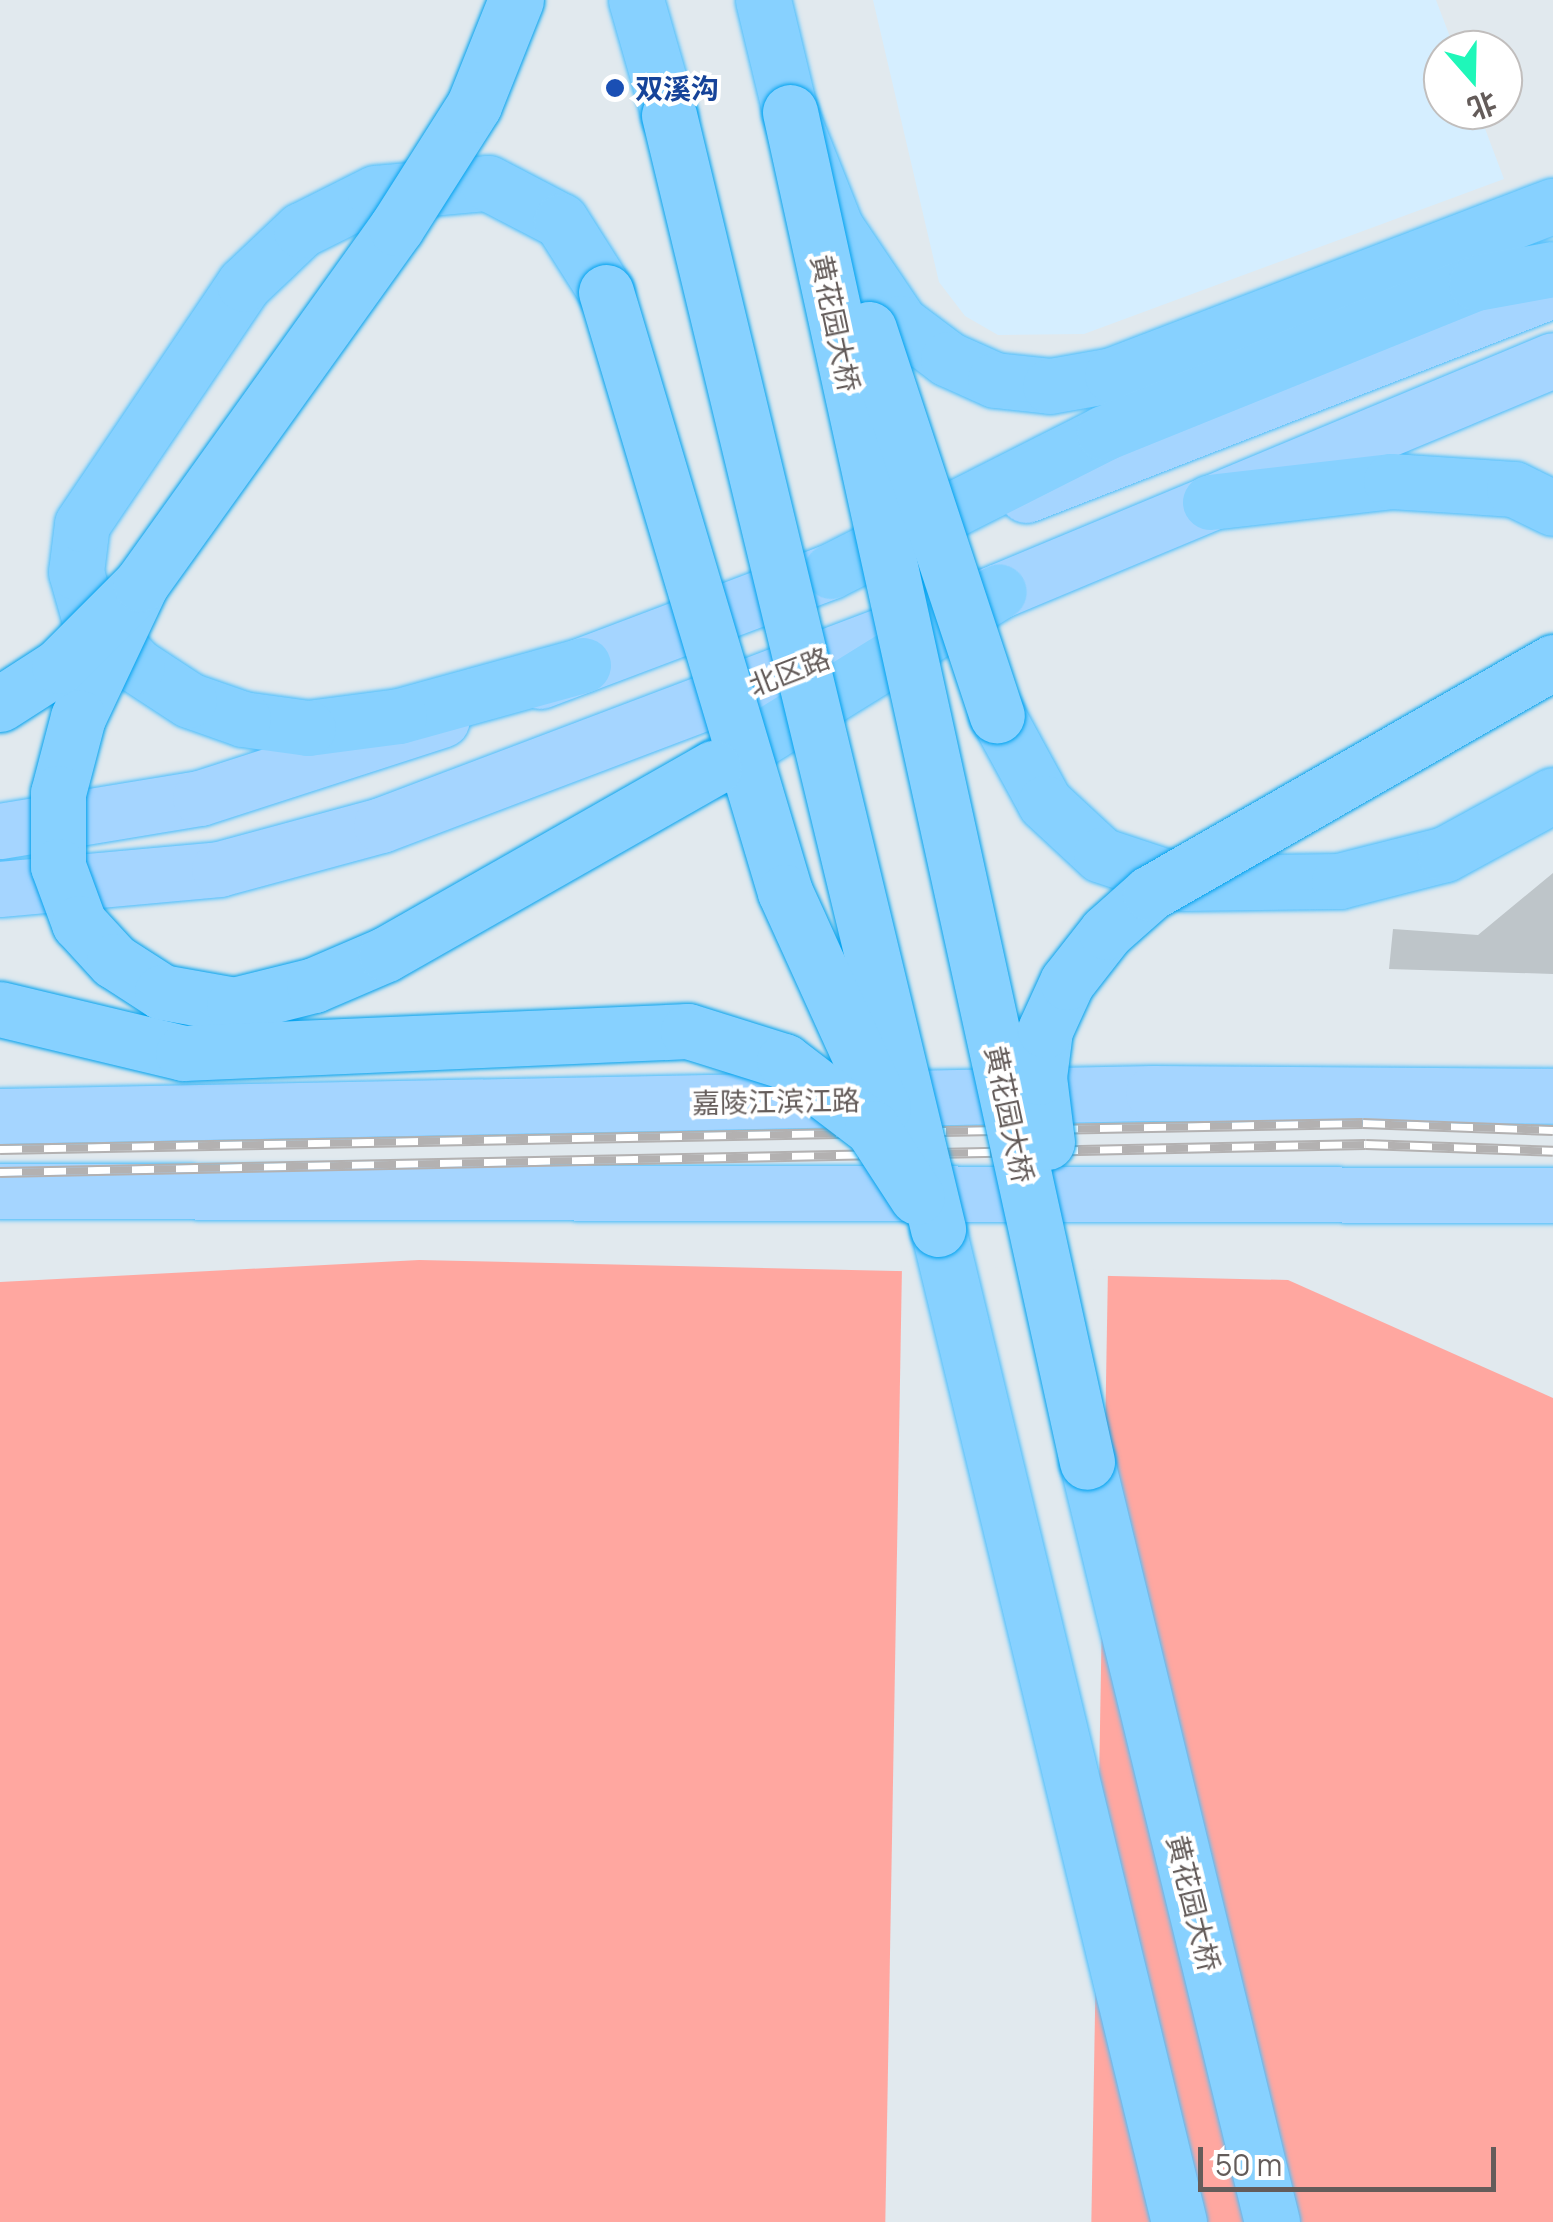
<!DOCTYPE html>
<html>
<head>
<meta charset="utf-8">
<style>
	body { margin:0 }
	#map { position:relative; width:1553px; height:2222px; overflow:hidden; background:#e1e9ee; font-family:Manrope,"Noto Sans SC",sans-serif }
	div>[style] { position:absolute }
	.commercial>* { inset:0; background:#d5eeff }
	.water>* { inset:0; background:#ffa7a0 }
	.pier>* { inset:0; background:#e1e9ee; transform-origin:0 0 }
	.building>* { inset:0; background:#bec5c9 }
	.roads { filter:drop-shadow(0 0 2px #4cbefc) drop-shadow(0 0 2px #4cbefc) }
	.major>* { height:55px; margin:-27.5px; padding:0 27.5px; transform-origin:27.5px; border-radius:27.5px; background:#a5d5ff }
	.highway>* { height:55px; margin:-27.5px; padding:0 27.5px; transform-origin:27.5px; border-radius:27.5px; background:#87d1ff }
	.rail>* { height:11px; margin-top:-5.5px; transform-origin:0; background:repeating-linear-gradient(90deg,#fff 0 22px,#b3b1b1 0 44px); box-sizing:border-box; border-block:2px solid #b3b1b1 }
	.bridges { filter:drop-shadow(0 0 2px #00a2ef) drop-shadow(0 0 2px #00a2ef) }
	.highway-bridge>* { height:55px; margin:-27.5px; padding:0 27.5px; transform-origin:27.5px; border-radius:27.5px; background:#87d1ff }
	.dots>* { width:28px; height:28px; translate:-50% -50%; box-sizing:border-box; border:5px solid #fff; border-radius:50% }
	span { translate:-50% -50%; white-space:nowrap; text-align:center; line-height:1.15; -webkit-text-stroke:8px #fff; paint-order:stroke }
	.transit-label { font-size:28px; color:#164399; font-weight:700 }
	.left { translate:0 -50%; text-align:left }
	.street-label { font-size:28px; color:#645c5a }
	.north { position:absolute; left:1423px; top:30px; width:100px; height:100px; box-sizing:border-box; background:#fff; border:2px solid #c1bebd; border-radius:50%; rotate:160deg; font-size:28px; font-weight:700; line-height:40px; text-align:center; color:#645c5a }
	.north::after { content:''; display:block; margin:auto; width:35px; height:45px; background:#1ff7b9; clip-path:polygon(50% 0,100% 100%,50% 72%,0 100%) }
	.scale { position:absolute; left:1198px; top:2147px; width:298px; height:45px; box-sizing:border-box; border:5px solid #645c5a; border-top:0; padding-left:12px; font-size:30px; line-height:35px; white-space:nowrap; color:#645c5a; -webkit-text-stroke:8px #fff; paint-order:stroke }
</style>
</head>
<body>
<div id="map">
	<div class="commercial">
		<div style="clip-path:polygon(873px 0,1436px 0,1455px 50px,1443px 50px,1443px 110px,1478px 110px,1504px 179px,1084px 334px,998px 335px,965px 316px,939px 282px)"></div>
	</div>
	<div class="water">
		<div style="clip-path:polygon(419px 1260px,1288px 1280px,1553px 1398px,1553px 2222px,0 2222px,0 1282px)"></div>
	</div>
	<div class="pier">
		<div style="left:902px;top:1266px;width:206px;height:984px;rotate:1deg"></div>
	</div>
	<div class="building">
		<div style="clip-path:polygon(1553px 873px,1553px 974px,1389px 969px,1393px 929px,1478px 935px)"></div>
	</div>
	<div class="roads">
		<div class="major">
			<div style="left:1026px;top:495px;width:565px;rotate:-21.26deg"></div>
			<div style="left:540px;top:681px;width:309px;rotate:-20.7deg"></div>
			<div style="left:0;top:831px;width:203px;rotate:-9.4deg"></div>
			<div style="left:200px;top:798px;width:254px;rotate:-17.9deg"></div>
			<div style="left:0;top:889px;width:220px;rotate:-5.2deg"></div>
			<div style="left:219px;top:869px;width:168px;rotate:-15.2deg"></div>
			<div style="left:381px;top:825px;width:661px;rotate:-20.74deg"></div>
			<div style="left:999px;top:591px;width:600px;rotate:-22.63deg"></div>
			<div style="left:0;top:1116px;width:1153px;rotate:-1.14deg"></div>
			<div style="left:1153px;top:1093px;width:400px;rotate:0.4deg"></div>
			<div style="left:0;top:1191px;width:1553px;rotate:0.15deg"></div>
		</div>
		<div class="highway">
			<div style="left:636px;top:0;width:120px;rotate:74deg"></div>
			<div style="left:763px;top:0;width:115px;rotate:76.4deg"></div>
			<div style="left:790px;top:112px;width:125px;rotate:68.4deg"></div>
			<div style="left:836px;top:228px;width:115px;rotate:56deg"></div>
			<div style="left:900px;top:323px;width:60px;rotate:36.9deg"></div>
			<div style="left:948px;top:359px;width:51px;rotate:24.1deg"></div>
			<div style="left:995px;top:380px;width:55px;rotate:6.2deg"></div>
			<div style="left:1050px;top:386px;width:63px;rotate:-10.1deg"></div>
			<div style="left:1112px;top:375px;width:472px;rotate:-21deg"></div>
			<div style="left:1210px;top:502px;width:182px;rotate:-6.6deg"></div>
			<div style="left:1391px;top:481px;width:123px;rotate:3.7deg"></div>
			<div style="left:1514px;top:489px;width:43px;rotate:26deg"></div>
			<div style="left:831px;top:571px;width:306px;rotate:-26.8deg"></div>
			<div style="left:1104px;top:433px;width:401px;rotate:-22deg"></div>
			<div style="left:1476px;top:283px;width:78px;rotate:-10.3deg"></div>
			<div style="left:583px;top:665px;width:191px;rotate:164.5deg"></div>
			<div style="left:399px;top:716px;width:92px;rotate:172.5deg"></div>
			<div style="left:308px;top:728px;width:66px;rotate:-172.1deg"></div>
			<div style="left:243px;top:719px;width:57px;rotate:-160.6deg"></div>
			<div style="left:189px;top:700px;width:62px;rotate:-146.8deg"></div>
			<div style="left:137px;top:666px;width:71px;rotate:-133.3deg"></div>
			<div style="left:88px;top:614px;width:44px;rotate:-105.9deg"></div>
			<div style="left:76px;top:572px;width:48px;rotate:-82.9deg"></div>
			<div style="left:82px;top:524px;width:290px;rotate:-56deg"></div>
			<div style="left:244px;top:284px;width:79px;rotate:-43.5deg"></div>
			<div style="left:301px;top:230px;width:83px;rotate:-26.6deg"></div>
			<div style="left:375px;top:193px;width:113px;rotate:-5.1deg"></div>
			<div style="left:488px;top:183px;width:82px;rotate:27.5deg"></div>
			<div style="left:561px;top:221px;width:84px;rotate:57.6deg"></div>
			<div style="left:997px;top:715px;width:100px;rotate:61.4deg"></div>
			<div style="left:1045px;top:803px;width:76px;rotate:42.9deg"></div>
			<div style="left:1101px;top:855px;width:89px;rotate:18.4deg"></div>
			<div style="left:1185px;top:883px;width:154px;rotate:-0.7deg"></div>
			<div style="left:1339px;top:881px;width:109px;rotate:-14.3deg"></div>
			<div style="left:1445px;top:854px;width:123px;rotate:-28.6deg"></div>
			<div style="left:714px;top:768px;width:335px;rotate:-31.8deg"></div>
			<div style="left:938px;top:1229px;width:1022px;rotate:76.36deg"></div>
			<div style="left:1087px;top:1462px;width:782px;rotate:76.32deg"></div>
		</div>
	</div>
	<div class="rail">
		<div style="left:0;top:1149px;width:1363px;rotate:-1.09deg"></div>
		<div style="left:1363px;top:1123px;width:190px;rotate:2.1deg"></div>
		<div style="left:0;top:1172px;width:1366px;rotate:-1.17deg"></div>
		<div style="left:1366px;top:1144px;width:187px;rotate:2.1deg"></div>
	</div>
	<div class="bridges">
		<div class="highway-bridge">
			<div style="left:790px;top:112px;width:1382px;rotate:77.59deg"></div>
			<div style="left:669px;top:115px;width:1146px;rotate:76.42deg"></div>
			<div style="left:606px;top:292px;width:626px;rotate:73.39deg"></div>
			<div style="left:785px;top:892px;width:237px;rotate:65.6deg"></div>
			<div style="left:869px;top:329px;width:407px;rotate:71.7deg"></div>
			<div style="left:141px;top:584px;width:147px;rotate:115.3deg"></div>
			<div style="left:78px;top:717px;width:79px;rotate:104.7deg"></div>
			<div style="left:58px;top:793px;width:73px;rotate:90deg"></div>
			<div style="left:58px;top:866px;width:61px;rotate:69.8deg"></div>
			<div style="left:79px;top:923px;width:52px;rotate:47.4deg"></div>
			<div style="left:114px;top:961px;width:57px;rotate:32.9deg"></div>
			<div style="left:162px;top:992px;width:73px;rotate:10.2deg"></div>
			<div style="left:234px;top:1005px;width:82px;rotate:-14deg"></div>
			<div style="left:314px;top:985px;width:78px;rotate:-23.3deg"></div>
			<div style="left:386px;top:954px;width:377px;rotate:-29.6deg"></div>
			<div style="left:0;top:704px;width:70px;rotate:-32.8deg"></div>
			<div style="left:59px;top:666px;width:116px;rotate:-45deg"></div>
			<div style="left:141px;top:584px;width:438px;rotate:-54.4deg"></div>
			<div style="left:396px;top:228px;width:146px;rotate:-57.6deg"></div>
			<div style="left:474px;top:105px;width:113px;rotate:-68.2deg"></div>
			<div style="left:0;top:1009px;width:188px;rotate:13.5deg"></div>
			<div style="left:183px;top:1053px;width:505px;rotate:-2.49deg"></div>
			<div style="left:688px;top:1031px;width:101px;rotate:17.4deg"></div>
			<div style="left:784px;top:1061px;width:111px;rotate:37.3deg"></div>
			<div style="left:872px;top:1128px;width:82px;rotate:56.9deg"></div>
			<div style="left:1047px;top:1142px;width:65px;rotate:-97deg"></div>
			<div style="left:1039px;top:1077px;width:47px;rotate:-82.7deg"></div>
			<div style="left:1045px;top:1030px;width:53px;rotate:-65.4deg"></div>
			<div style="left:1067px;top:982px;width:63px;rotate:-52deg"></div>
			<div style="left:1106px;top:932px;width:59px;rotate:-41.6deg"></div>
			<div style="left:1150px;top:893px;width:465px;rotate:-29.8deg"></div>
		</div>
	</div>
	<div class="dots">
		<div style="left:615px;top:88px;background:#1a4fb4"></div>
	</div>
	<div class="transit-label">
		<span class="left" style="left:635px;top:88px">双溪沟</span>
	</div>
	<div class="street-label">
		<span style="left:836px;top:323px;rotate:78deg">黄花园大桥</span>
		<span style="left:789px;top:671px;rotate:-21deg">北区路</span>
		<span style="left:776px;top:1101px;rotate:-1deg">嘉陵江滨江路</span>
		<span style="left:1010px;top:1114px;rotate:78deg">黄花园大桥</span>
		<span style="left:1194px;top:1903px;rotate:76deg">黄花园大桥</span>
	</div>
	<div class="north">北</div>
	<div class="scale">50 m</div>
</div>
</body>
</html>
